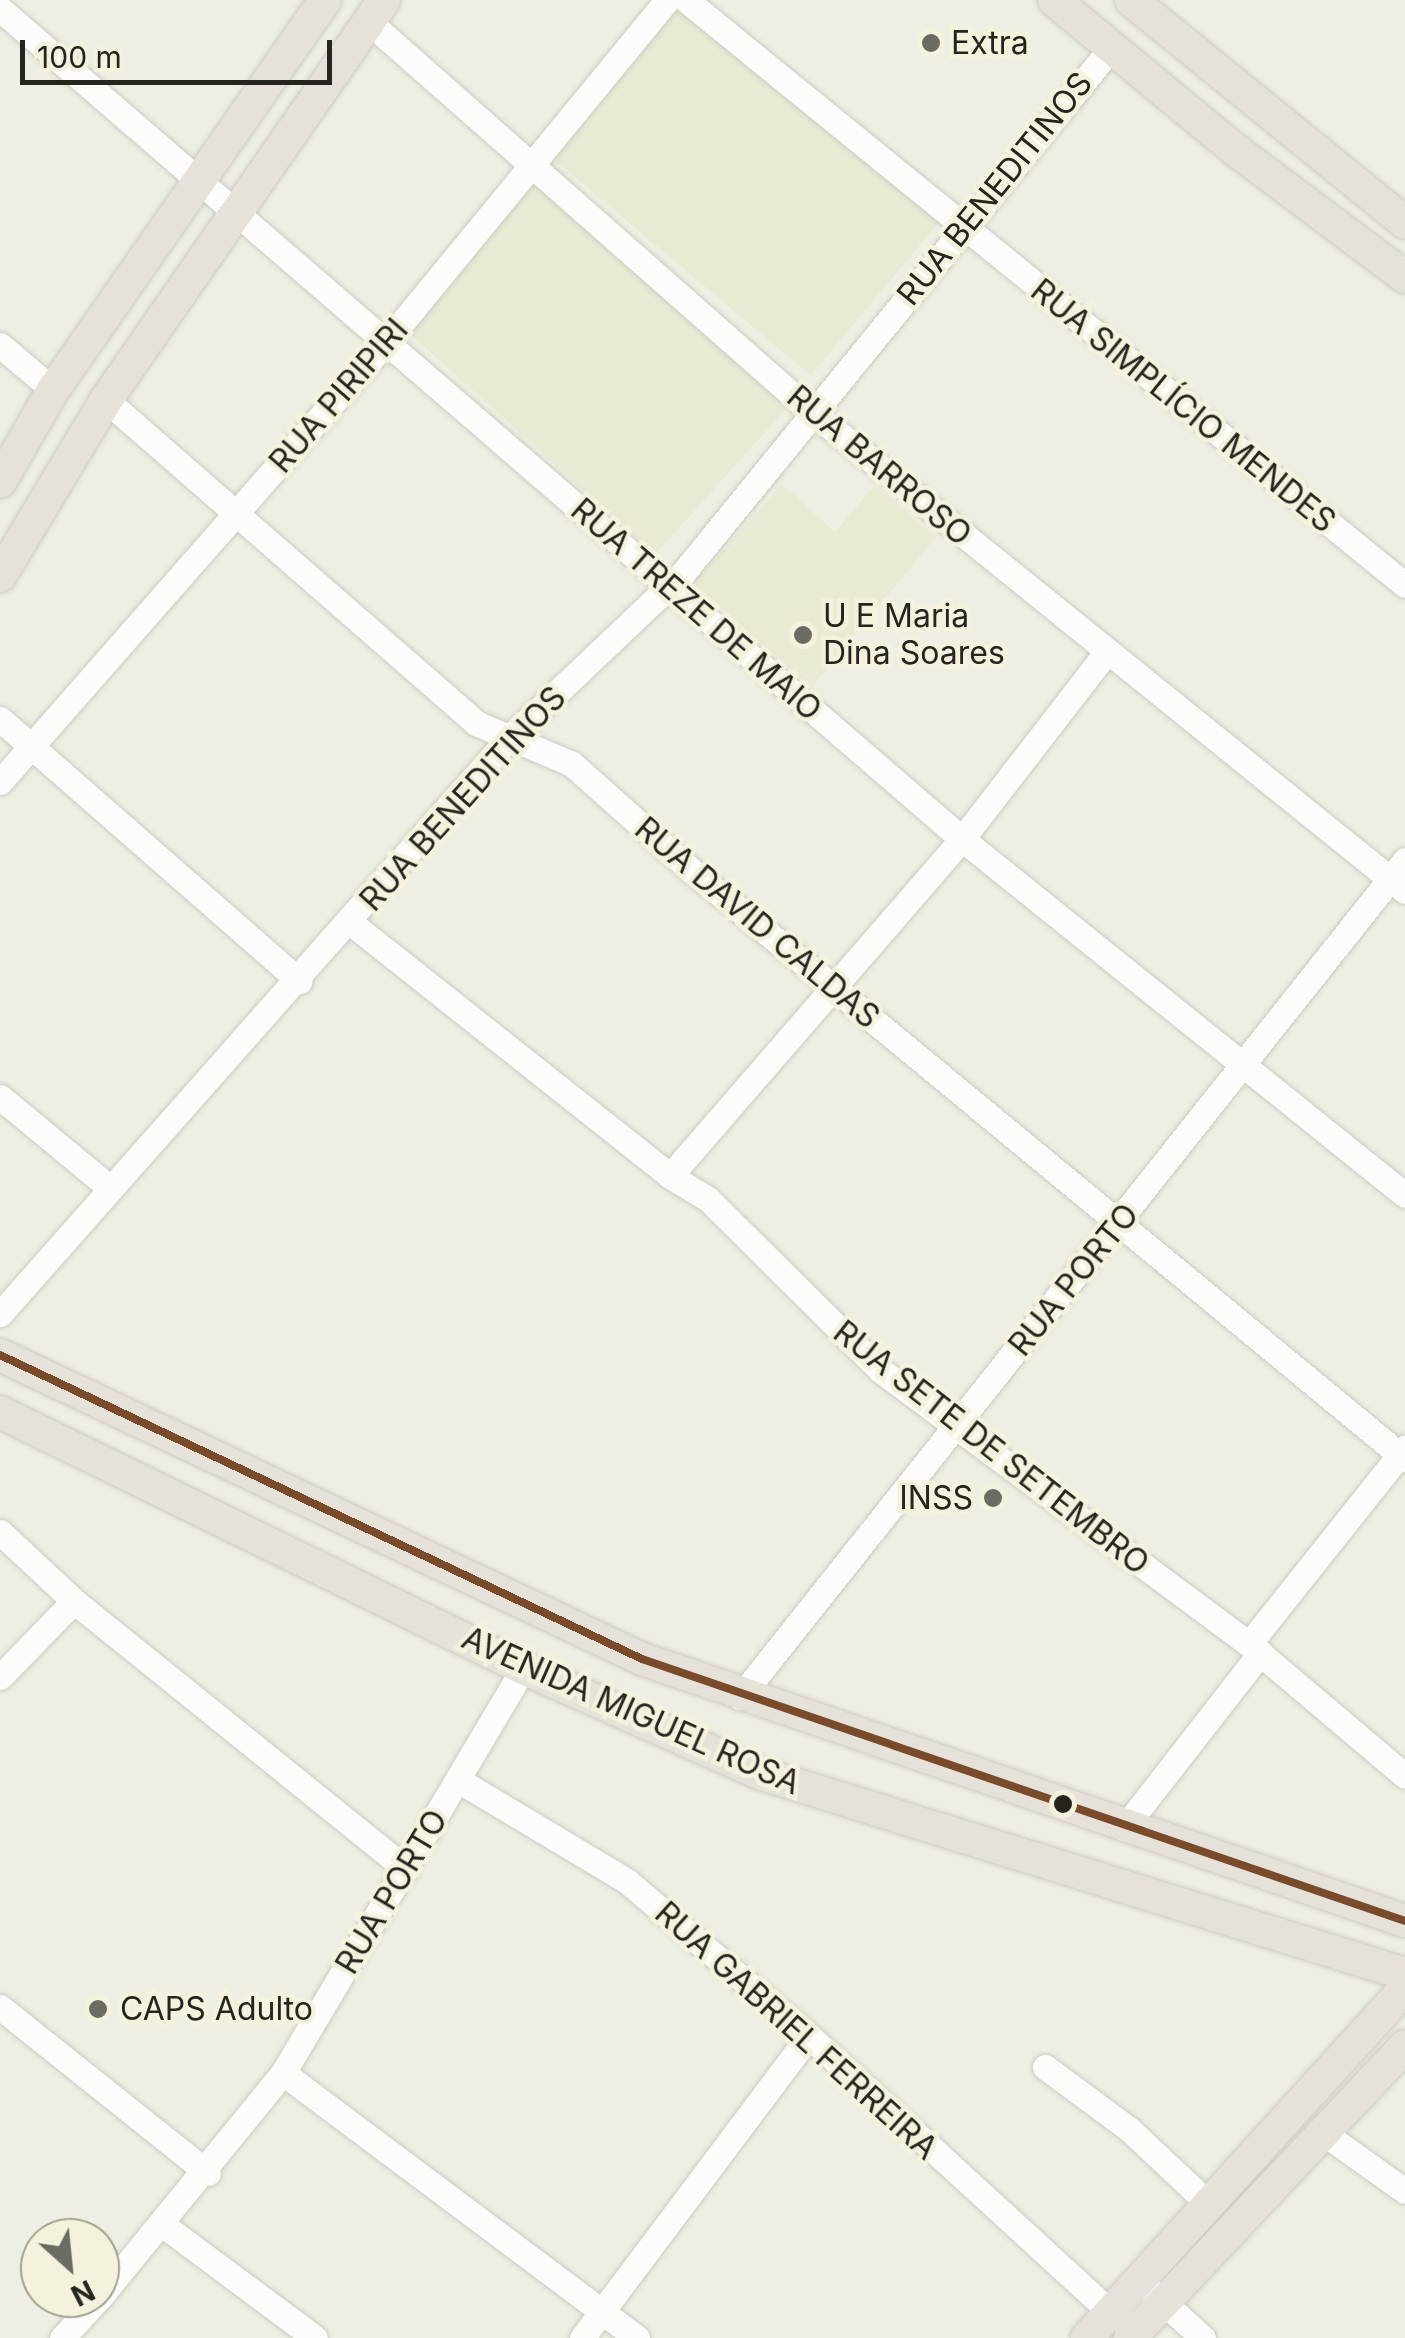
<!DOCTYPE html>
<html>
<head>
<meta charset="utf-8">
<style>
	body { margin:0 }
	#map { position:relative; width:1405px; height:2338px; overflow:hidden; background:#efeee2; font-family:Inter,sans-serif }
	div>[style] { position:absolute }
	.built>* { inset:0; background:#eae9d4; transform-origin:0 0 }
	.roads { filter:drop-shadow(0 0 2px #cccbc2) drop-shadow(0 0 2px #cccbc2) }
	.minor>* { height:25px; margin:-12.5px; padding:0 12.5px; transform-origin:12.5px; border-radius:12.5px; background:#fdfcfb }
	.major>* { height:32px; margin:-16px; padding:0 16px; transform-origin:16px; border-radius:16px; background:#e6e2da }
	.bus-1>* { height:8px; margin:-4px; padding:0 4px; transform-origin:4px; border-radius:4px; background:#7a4b2a }
	.dots>* { width:28px; height:28px; translate:-50% -50%; box-sizing:border-box; border:5px solid #f4f2dd; border-radius:50% }
	span { translate:-50% -50%; white-space:nowrap; text-align:center; line-height:1.15; -webkit-text-stroke:9px #f4f2dd; paint-order:stroke }
	.poi-label { font-size:32px; color:#25241d }
	.left { translate:0 -50%; text-align:left }
	.right { translate:-100% -50%; text-align:right }
	.street-label { font-size:32px; color:#25241d }
	.north { position:absolute; left:20px; top:2218px; width:100px; height:100px; box-sizing:border-box; background:#f4f2dd; border:2px solid #a1a090; border-radius:50%; rotate:153deg; font-size:28px; font-weight:700; line-height:40px; text-align:center; color:#25241d }
	.north::after { content:''; display:block; margin:auto; width:35px; height:45px; background:#6c6b62; clip-path:polygon(50% 0,100% 100%,50% 72%,0 100%) }
	.scale { position:absolute; left:20px; top:40px; width:312px; height:45px; box-sizing:border-box; border:5px solid #25241d; border-top:0; padding-left:12px; font-size:30px; line-height:35px; white-space:nowrap; color:#25241d; -webkit-text-stroke:8px #f4f2dd; paint-order:stroke }
</style>
</head>
<body>
<div id="map">
	<div class="built">
		<div style="left:681px;top:4px;width:338px;height:201px;rotate:40deg"></div>
		<div style="left:537px;top:179px;width:339px;height:200px;rotate:42deg"></div>
		<div style="clip-path:polygon(782px 484px,835px 532px,874px 486px,936px 537px,811px 688px,694px 583px)"></div>
	</div>
	<div class="roads">
		<div class="minor">
			<div style="left:686px;top:0;width:927px;rotate:39.13deg"></div>
			<div style="left:0;top:9px;width:1271px;rotate:40.79deg"></div>
			<div style="left:962px;top:839px;width:568px;rotate:38.79deg"></div>
			<div style="left:369px;top:22px;width:592px;rotate:41.37deg"></div>
			<div style="left:813px;top:413px;width:761px;rotate:38.92deg"></div>
			<div style="left:0;top:345px;width:70px;rotate:40.3deg"></div>
			<div style="left:106px;top:400px;width:491px;rotate:41.1deg"></div>
			<div style="left:476px;top:723px;width:104px;rotate:23.1deg"></div>
			<div style="left:572px;top:764px;width:159px;rotate:41.7deg"></div>
			<div style="left:691px;top:870px;width:926px;rotate:39.52deg"></div>
			<div style="left:0;top:719px;width:398px;rotate:41.2deg"></div>
			<div style="left:0;top:782px;width:587px;rotate:-48.73deg"></div>
			<div style="left:387px;top:341px;width:441px;rotate:-50.6deg"></div>
			<div style="left:351px;top:923px;width:407px;rotate:38.4deg"></div>
			<div style="left:670px;top:1176px;width:44px;rotate:31.2deg"></div>
			<div style="left:708px;top:1199px;width:243px;rotate:44.8deg"></div>
			<div style="left:880px;top:1370px;width:460px;rotate:36.6deg"></div>
			<div style="left:1249px;top:1644px;width:204px;rotate:40.2deg"></div>
			<div style="left:0;top:1097px;width:143px;rotate:39.6deg"></div>
			<div style="left:670px;top:1176px;width:446px;rotate:-49.1deg"></div>
			<div style="left:962px;top:839px;width:235px;rotate:-52.3deg"></div>
			<div style="left:0;top:1314px;width:770px;rotate:-48.53deg"></div>
			<div style="left:510px;top:737px;width:238px;rotate:-43.5deg"></div>
			<div style="left:683px;top:573px;width:677px;rotate:-50.81deg"></div>
			<div style="left:0;top:1532px;width:101px;rotate:43deg"></div>
			<div style="left:74px;top:1601px;width:427px;rotate:38.9deg"></div>
			<div style="left:1249px;top:1644px;width:251px;rotate:-51.5deg"></div>
			<div style="left:0;top:1677px;width:106px;rotate:-45.8deg"></div>
			<div style="left:740px;top:1697px;width:1069px;rotate:-51.53deg"></div>
			<div style="left:458px;top:1780px;width:197px;rotate:30.9deg"></div>
			<div style="left:627px;top:1881px;width:239px;rotate:40.4deg"></div>
			<div style="left:809px;top:2036px;width:410px;rotate:42.5deg"></div>
			<div style="left:1124px;top:1828px;width:222px;rotate:-52.1deg"></div>
			<div style="left:0;top:2007px;width:266px;rotate:38.6deg"></div>
			<div style="left:1045px;top:2067px;width:106px;rotate:36.5deg"></div>
			<div style="left:1130px;top:2130px;width:110px;rotate:43.2deg"></div>
			<div style="left:283px;top:2073px;width:442px;rotate:36.8deg"></div>
			<div style="left:1325px;top:2134px;width:98px;rotate:35.5deg"></div>
			<div style="left:163px;top:2225px;width:189px;rotate:36.6deg"></div>
			<div style="left:1151px;top:2291px;width:70px;rotate:42.1deg"></div>
			<div style="left:100px;top:2297px;width:289px;rotate:-50.8deg"></div>
			<div style="left:283px;top:2073px;width:471px;rotate:-59.3deg"></div>
			<div style="left:62px;top:2338px;width:54px;rotate:-47.2deg"></div>
			<div style="left:582px;top:2338px;width:378px;rotate:-53.1deg"></div>
		</div>
		<div class="major">
			<div style="left:1054px;top:0;width:239px;rotate:39.6deg"></div>
			<div style="left:1238px;top:152px;width:209px;rotate:36.8deg"></div>
			<div style="left:1131px;top:0;width:353px;rotate:39.1deg"></div>
			<div style="left:0;top:482px;width:106px;rotate:-60.1deg"></div>
			<div style="left:53px;top:390px;width:475px;rotate:-55.1deg"></div>
			<div style="left:0;top:576px;width:205px;rotate:-58.9deg"></div>
			<div style="left:106px;top:400px;width:487px;rotate:-55.2deg"></div>
			<div style="left:0;top:1355px;width:710px;rotate:25.34deg"></div>
			<div style="left:642px;top:1659px;width:807px;rotate:18.95deg"></div>
			<div style="left:0;top:1412px;width:582px;rotate:26.08deg"></div>
			<div style="left:523px;top:1668px;width:258px;rotate:24deg"></div>
			<div style="left:759px;top:1773px;width:677px;rotate:17.28deg"></div>
			<div style="left:1087px;top:2338px;width:472px;rotate:-47.7deg"></div>
			<div style="left:1130px;top:2338px;width:401px;rotate:-46.7deg"></div>
		</div>
	</div>
	<div class="bus-1">
		<div style="left:0;top:1355px;width:710px;rotate:25.34deg"></div>
		<div style="left:642px;top:1659px;width:807px;rotate:18.95deg"></div>
	</div>
	<div class="dots">
		<div style="left:931px;top:43px;background:#6c6b62"></div>
		<div style="left:803px;top:635px;background:#6c6b62"></div>
		<div style="left:993px;top:1498px;background:#6c6b62"></div>
		<div style="left:1063px;top:1804px;background:#25241d"></div>
		<div style="left:98px;top:2009px;background:#6c6b62"></div>
	</div>
	<div class="poi-label">
		<span class="left" style="left:951px;top:43px">Extra</span>
		<span class="left" style="left:823px;top:635px">U E Maria<br>Dina Soares</span>
		<span class="right" style="left:973px;top:1498px">INSS</span>
		<span class="left" style="left:120px;top:2009px">CAPS Adulto</span>
	</div>
	<div class="street-label">
		<span style="left:995px;top:189px;rotate:-51deg">RUA BENEDITINOS</span>
		<span style="left:339px;top:396px;rotate:-49deg">RUA PIRIPIRI</span>
		<span style="left:1183px;top:406px;rotate:39deg">RUA SIMPLÍCIO MENDES</span>
		<span style="left:879px;top:466px;rotate:40deg">RUA BARROSO</span>
		<span style="left:696px;top:610px;rotate:41deg">RUA TREZE DE MAIO</span>
		<span style="left:463px;top:799px;rotate:-48deg">RUA BENEDITINOS</span>
		<span style="left:757px;top:923px;rotate:40deg">RUA DAVID CALDAS</span>
		<span style="left:1074px;top:1280px;rotate:-51deg">RUA PORTO</span>
		<span style="left:991px;top:1448px;rotate:38deg">RUA SETE DE SETEMBRO</span>
		<span style="left:631px;top:1711px;rotate:24deg">AVENIDA MIGUEL ROSA</span>
		<span style="left:392px;top:1892px;rotate:-59deg">RUA PORTO</span>
		<span style="left:796px;top:2031px;rotate:42deg">RUA GABRIEL FERREIRA</span>
	</div>
	<div class="north">N</div>
	<div class="scale">100 m</div>
</div>
</body>
</html>
